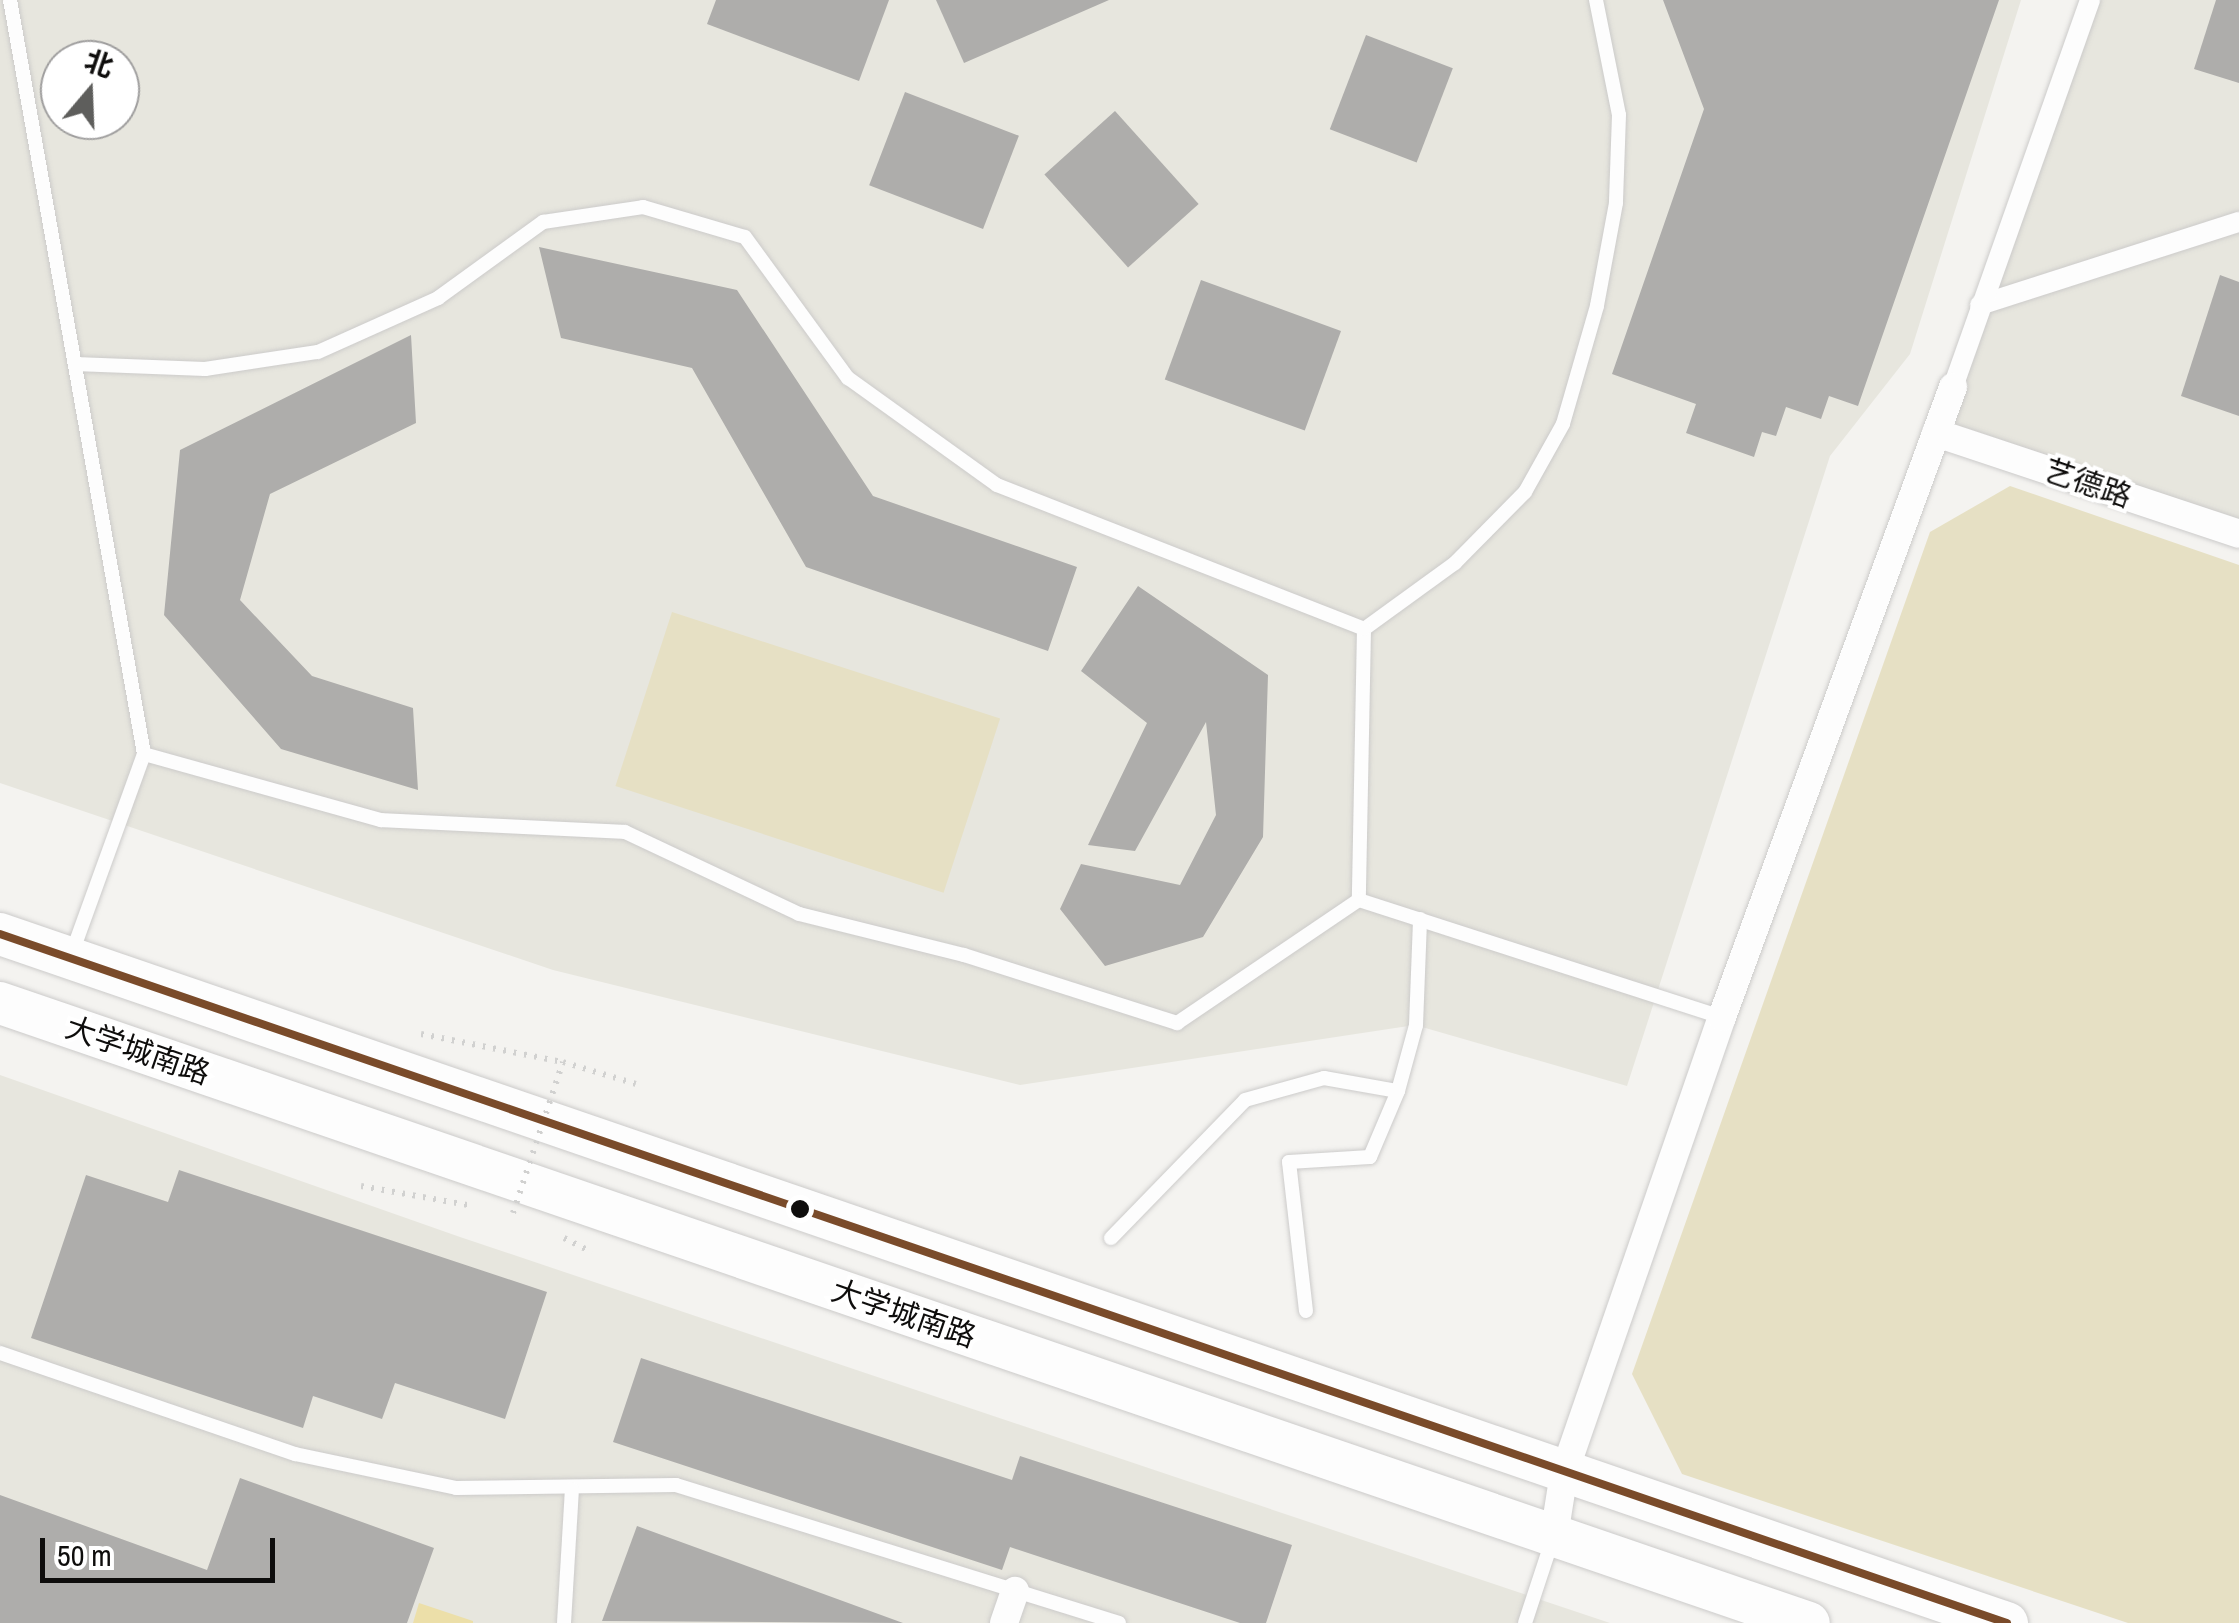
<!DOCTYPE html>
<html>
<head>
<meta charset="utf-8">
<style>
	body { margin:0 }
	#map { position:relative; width:2239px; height:1623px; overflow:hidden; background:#f4f3f0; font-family:"Archivo Narrow","Noto Sans SC",sans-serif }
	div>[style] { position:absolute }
	.built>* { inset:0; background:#e7e6de }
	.green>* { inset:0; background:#e6e0c4; transform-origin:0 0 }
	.water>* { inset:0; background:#ecdfa9 }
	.building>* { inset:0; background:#aeadab; transform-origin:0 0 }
	.path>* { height:6px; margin-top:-3px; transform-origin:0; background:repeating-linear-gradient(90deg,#d1d1d0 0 2.5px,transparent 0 10.5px) }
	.roads { filter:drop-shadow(0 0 2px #cccbca) drop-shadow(0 0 2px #cccbca) }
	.service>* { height:14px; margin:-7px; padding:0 7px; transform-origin:7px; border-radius:7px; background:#fdfdfd }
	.pedestrian>* { height:20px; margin:-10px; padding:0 10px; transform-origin:10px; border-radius:10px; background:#fdfdfd }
	.minor>* { height:28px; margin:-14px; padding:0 14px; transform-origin:14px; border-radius:14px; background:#fdfdfd }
	.primary>* { height:42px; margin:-21px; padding:0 21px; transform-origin:21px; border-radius:21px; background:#fdfdfd }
	.path-bridge>* { height:6px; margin-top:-3px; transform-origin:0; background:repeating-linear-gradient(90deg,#d1d1d0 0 2.5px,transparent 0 10.5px) }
	.bus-1>* { height:8px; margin:-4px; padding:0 4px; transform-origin:4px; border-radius:4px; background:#7a4b2a }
	.dots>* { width:28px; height:28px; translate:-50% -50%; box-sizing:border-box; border:5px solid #fff; border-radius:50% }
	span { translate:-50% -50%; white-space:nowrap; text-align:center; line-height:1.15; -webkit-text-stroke:8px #fff; paint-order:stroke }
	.street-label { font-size:30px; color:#0e0d0c }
	.north { position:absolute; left:40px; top:40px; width:100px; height:100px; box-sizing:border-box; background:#fff; border:2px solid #9f9e9e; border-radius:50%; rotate:19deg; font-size:28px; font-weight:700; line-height:40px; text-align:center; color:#0e0d0c }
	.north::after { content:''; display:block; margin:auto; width:35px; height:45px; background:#5e5e5c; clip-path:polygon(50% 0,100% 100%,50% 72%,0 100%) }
	.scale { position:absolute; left:40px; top:1538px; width:235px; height:45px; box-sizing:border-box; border:5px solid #0e0d0c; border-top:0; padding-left:12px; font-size:30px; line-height:35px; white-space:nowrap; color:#0e0d0c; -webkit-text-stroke:8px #fff; paint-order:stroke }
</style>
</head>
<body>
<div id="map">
	<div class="built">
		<div style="clip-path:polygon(evenodd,0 0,2021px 0,1910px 354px,1830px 456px,1627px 1086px,1415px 1025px,1020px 1085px,553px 970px,0 783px,0 0,60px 60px,120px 60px,120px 120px,60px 120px,60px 60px)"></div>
		<div style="clip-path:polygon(2094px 0,2239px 0,2239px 535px,1936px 433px)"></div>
		<div style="clip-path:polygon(0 1075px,460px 1237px,1610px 1623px,0 1623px)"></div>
	</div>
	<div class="green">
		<div style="clip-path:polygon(2010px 486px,2239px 565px,2239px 1623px,2128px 1623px,1682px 1474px,1632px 1374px,1930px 532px)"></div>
		<div style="left:672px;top:612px;width:345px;height:183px;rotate:18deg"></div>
	</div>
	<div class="water">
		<div style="clip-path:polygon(419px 1603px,473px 1621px,473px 1623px,413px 1623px)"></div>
	</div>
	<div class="building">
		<div style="clip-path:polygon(716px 0,889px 0,859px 81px,707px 24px)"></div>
		<div style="clip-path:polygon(936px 0,1109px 0,964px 63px)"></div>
		<div style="clip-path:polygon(1663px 0,1999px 0,1858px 406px,1829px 396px,1821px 419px,1786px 407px,1776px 436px,1762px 432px,1754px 457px,1686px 433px,1696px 404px,1612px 374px,1704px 109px)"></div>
		<div style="clip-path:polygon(2216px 0,2239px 0,2239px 83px,2194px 69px)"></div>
		<div style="left:1366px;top:35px;width:93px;height:101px;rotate:21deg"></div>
		<div style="left:905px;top:92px;width:122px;height:100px;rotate:21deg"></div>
		<div style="left:1115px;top:111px;width:125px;height:95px;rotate:48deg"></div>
		<div style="clip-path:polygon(539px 247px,737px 290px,873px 496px,1077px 567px,1048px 651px,806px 567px,692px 368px,561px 338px)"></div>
		<div style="clip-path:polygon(2220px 275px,2239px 282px,2239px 416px,2181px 396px)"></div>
		<div style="left:1201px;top:280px;width:149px;height:106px;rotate:20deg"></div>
		<div style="clip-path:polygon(411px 335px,416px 423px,270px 494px,240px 600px,312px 676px,413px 708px,418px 790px,281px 749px,164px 615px,180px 450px)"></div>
		<div style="clip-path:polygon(1138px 586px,1268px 675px,1263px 837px,1203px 937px,1105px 966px,1060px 909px,1081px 864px,1180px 885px,1216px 815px,1206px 722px,1135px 851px,1088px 845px,1147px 723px,1081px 671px)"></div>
		<div style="clip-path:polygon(179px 1170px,547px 1292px,505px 1419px,395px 1383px,382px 1419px,313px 1396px,303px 1428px,31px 1338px,86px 1175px,168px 1202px)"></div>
		<div style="clip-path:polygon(641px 1358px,1012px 1480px,1020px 1456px,1292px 1545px,1266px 1623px,1240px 1623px,1010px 1547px,1002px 1570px,613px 1442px)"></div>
		<div style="clip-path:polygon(240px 1478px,434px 1548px,407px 1623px,0 1623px,0 1495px,207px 1570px)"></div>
		<div style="clip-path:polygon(637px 1526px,903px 1623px,602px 1621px)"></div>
	</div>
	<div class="path">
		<div style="left:421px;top:1034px;width:145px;rotate:11.2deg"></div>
		<div style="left:563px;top:1062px;width:76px;rotate:16.8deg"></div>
		<div style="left:361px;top:1186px;width:109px;rotate:10.1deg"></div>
		<div style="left:564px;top:1238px;width:31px;rotate:27deg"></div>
	</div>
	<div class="roads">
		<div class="service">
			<div style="left:10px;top:0;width:766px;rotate:79.92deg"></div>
			<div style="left:144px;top:754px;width:212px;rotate:109.9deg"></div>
			<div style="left:1596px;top:0;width:117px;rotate:78.7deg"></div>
			<div style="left:1619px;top:115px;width:88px;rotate:92deg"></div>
			<div style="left:1616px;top:203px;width:105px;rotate:100.5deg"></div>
			<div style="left:1597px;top:306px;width:123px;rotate:106.1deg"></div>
			<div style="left:1563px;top:424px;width:78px;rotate:119.2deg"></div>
			<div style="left:1525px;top:492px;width:100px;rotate:134.6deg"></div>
			<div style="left:1455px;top:563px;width:112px;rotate:144deg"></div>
			<div style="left:1364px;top:629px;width:271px;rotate:91.1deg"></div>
			<div style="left:1359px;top:900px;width:381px;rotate:17.9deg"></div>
			<div style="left:75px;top:364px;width:130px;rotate:2.2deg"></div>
			<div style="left:205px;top:369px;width:114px;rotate:-8.6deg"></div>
			<div style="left:318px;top:352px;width:132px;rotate:-24.2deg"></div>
			<div style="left:438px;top:298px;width:130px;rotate:-35.9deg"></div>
			<div style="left:543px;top:222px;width:101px;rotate:-8.5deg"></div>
			<div style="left:643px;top:207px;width:106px;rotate:16.4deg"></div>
			<div style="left:745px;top:237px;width:175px;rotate:53.9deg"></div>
			<div style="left:848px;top:378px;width:183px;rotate:35.7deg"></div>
			<div style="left:997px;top:485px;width:394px;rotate:21.4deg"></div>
			<div style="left:144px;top:754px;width:246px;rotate:15.6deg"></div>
			<div style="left:381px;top:820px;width:244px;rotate:2.8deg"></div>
			<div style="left:625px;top:832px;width:192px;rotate:25.2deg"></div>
			<div style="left:799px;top:914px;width:170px;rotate:14deg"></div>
			<div style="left:964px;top:955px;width:224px;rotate:17.7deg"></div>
			<div style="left:1177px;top:1023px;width:220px;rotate:-34.1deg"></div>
			<div style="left:1111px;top:1238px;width:192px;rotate:-45.8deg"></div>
			<div style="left:1245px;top:1100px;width:82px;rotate:-15.6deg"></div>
			<div style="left:1324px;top:1078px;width:75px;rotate:10deg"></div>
			<div style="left:1398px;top:1091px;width:68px;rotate:-74.7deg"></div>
			<div style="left:1416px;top:1025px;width:106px;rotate:-87.8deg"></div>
			<div style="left:1306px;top:1311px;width:150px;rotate:-96.5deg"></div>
			<div style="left:1289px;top:1162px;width:81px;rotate:-3.5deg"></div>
			<div style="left:1370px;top:1157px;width:72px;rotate:-67deg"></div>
			<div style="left:0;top:1353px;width:312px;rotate:18.9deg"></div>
			<div style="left:295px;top:1454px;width:165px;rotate:11.9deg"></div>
			<div style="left:456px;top:1488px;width:220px;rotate:-0.8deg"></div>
			<div style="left:676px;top:1485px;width:464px;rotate:17.3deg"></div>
			<div style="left:564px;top:1623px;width:134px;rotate:-86.6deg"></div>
			<div style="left:1525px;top:1623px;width:86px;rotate:-71.8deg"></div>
		</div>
		<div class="pedestrian">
			<div style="left:1980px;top:305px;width:272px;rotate:-17.8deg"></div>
			<div style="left:1953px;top:387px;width:411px;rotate:-70.5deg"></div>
		</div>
		<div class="minor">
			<div style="left:1936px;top:433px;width:319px;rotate:18.4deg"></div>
			<div style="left:1554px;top:1536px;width:64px;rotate:-81deg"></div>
			<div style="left:1564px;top:1473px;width:483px;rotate:-70.9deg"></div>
			<div style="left:1722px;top:1017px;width:671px;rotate:-69.86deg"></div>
			<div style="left:1004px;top:1623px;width:34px;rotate:-71deg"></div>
		</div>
		<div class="primary">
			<div style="left:0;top:934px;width:2122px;rotate:18.95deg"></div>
			<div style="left:0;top:1003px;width:1912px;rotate:18.92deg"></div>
		</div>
	</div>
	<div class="path-bridge">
		<div style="left:513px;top:1213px;width:159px;rotate:-71.7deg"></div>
	</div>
	<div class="bus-1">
		<div style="left:0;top:934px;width:2122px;rotate:18.95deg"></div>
	</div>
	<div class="dots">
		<div style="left:800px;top:1209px;background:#0e0d0c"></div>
	</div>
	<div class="street-label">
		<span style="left:2088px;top:483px;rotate:19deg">艺德路</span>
		<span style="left:138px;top:1050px;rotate:19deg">大学城南路</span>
		<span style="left:904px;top:1313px;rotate:19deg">大学城南路</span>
	</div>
	<div class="north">北</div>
	<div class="scale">50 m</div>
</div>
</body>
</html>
